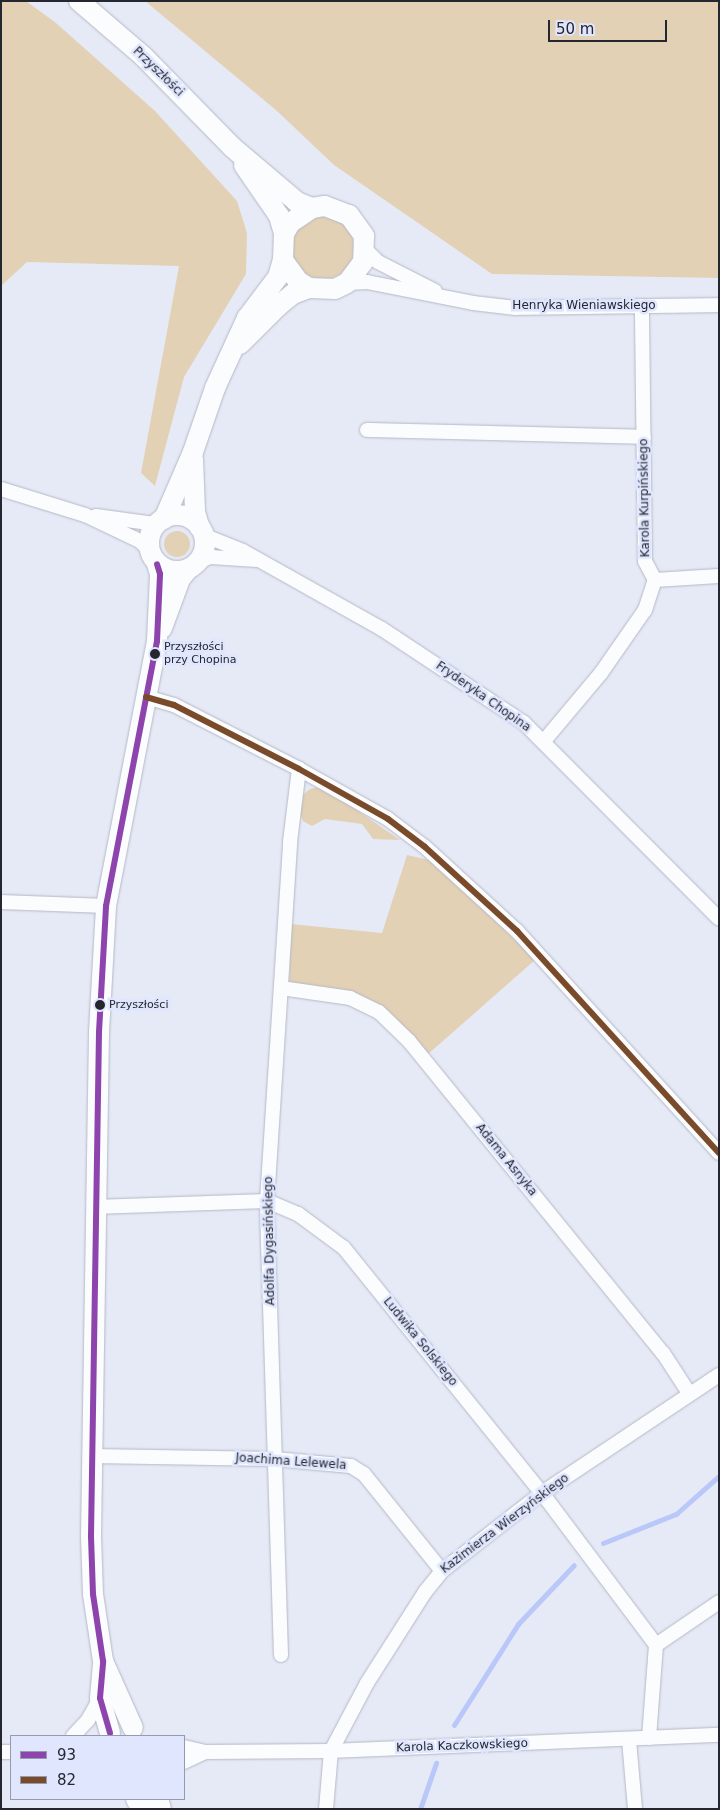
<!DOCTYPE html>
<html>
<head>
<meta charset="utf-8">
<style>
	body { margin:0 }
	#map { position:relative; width:720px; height:1810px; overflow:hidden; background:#e6eaf7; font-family:"DejaVu Sans",sans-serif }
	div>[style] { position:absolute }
	.green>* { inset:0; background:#e3d1b6 }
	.round { border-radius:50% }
	.stream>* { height:5px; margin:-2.5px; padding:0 2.5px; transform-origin:2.5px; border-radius:2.5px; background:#b9c7f9 }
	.roads { filter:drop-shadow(0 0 1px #b5b8c3) drop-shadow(0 0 1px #b5b8c3) }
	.street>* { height:14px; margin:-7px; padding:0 7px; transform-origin:7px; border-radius:7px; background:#fbfcfe }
	.secondary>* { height:20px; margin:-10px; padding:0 10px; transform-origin:10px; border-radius:10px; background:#fbfcfe }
	.secondary>.ring { margin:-10px; padding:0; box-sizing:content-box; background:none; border:20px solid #fbfcfe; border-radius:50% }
	.bus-1>* { height:6px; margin:-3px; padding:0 3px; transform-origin:3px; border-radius:3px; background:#8e44ad }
	.bus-2>* { height:6px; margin:-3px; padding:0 3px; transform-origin:3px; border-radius:3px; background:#7a4b2a }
	.dots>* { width:14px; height:14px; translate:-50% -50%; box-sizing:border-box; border:2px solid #dfe6fe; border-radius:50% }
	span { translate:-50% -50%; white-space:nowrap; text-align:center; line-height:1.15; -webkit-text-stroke:5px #dfe6fe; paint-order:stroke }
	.bus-label { font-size:11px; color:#252730 }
	.left { translate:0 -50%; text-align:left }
	.street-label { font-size:12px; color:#252730 }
	.frame { position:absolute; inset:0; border:2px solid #252730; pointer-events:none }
	.legend { position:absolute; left:10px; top:1735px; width:175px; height:65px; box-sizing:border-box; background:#dfe6fe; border:1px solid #959aac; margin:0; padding:6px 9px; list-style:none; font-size:15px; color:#252730 }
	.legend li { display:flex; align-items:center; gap:10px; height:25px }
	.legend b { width:25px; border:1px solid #959aac }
	.scale { position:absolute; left:548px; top:20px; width:119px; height:22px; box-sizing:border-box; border:2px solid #252730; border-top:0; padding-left:6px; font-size:15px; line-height:18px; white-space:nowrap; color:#252730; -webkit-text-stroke:4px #dfe6fe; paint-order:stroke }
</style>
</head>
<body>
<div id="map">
	<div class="green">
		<div style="clip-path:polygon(1px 1px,26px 1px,56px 23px,155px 111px,237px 201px,247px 233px,246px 274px,184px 377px,155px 486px,141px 473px,179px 266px,27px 262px,1px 286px)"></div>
		<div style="clip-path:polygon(145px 1px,719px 1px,719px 278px,492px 274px,334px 165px,277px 111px)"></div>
		<div class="round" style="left:292px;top:217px;width:62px;height:62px"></div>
		<div class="round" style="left:164px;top:531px;width:26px;height:26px"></div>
		<div style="clip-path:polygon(322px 786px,400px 840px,373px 839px,362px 824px,325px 819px,312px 826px,303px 821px,298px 809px,301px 796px,310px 789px)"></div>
		<div style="clip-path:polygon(407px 855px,434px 861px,535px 960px,427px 1055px,384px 1008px,330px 999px,295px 998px,289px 992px,291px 924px,382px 933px)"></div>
	</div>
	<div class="stream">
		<div style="left:603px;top:1543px;width:79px;rotate:-21.7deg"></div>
		<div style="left:676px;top:1514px;width:57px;rotate:-41.5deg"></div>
		<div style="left:454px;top:1725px;width:120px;rotate:-57.6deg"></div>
		<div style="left:518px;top:1624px;width:81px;rotate:-46.5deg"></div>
		<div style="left:420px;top:1809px;width:49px;rotate:-70.8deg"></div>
	</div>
	<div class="roads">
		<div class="street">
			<div style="left:365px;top:249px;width:18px;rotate:45deg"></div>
			<div style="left:378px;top:262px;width:64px;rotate:27deg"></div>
			<div style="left:347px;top:283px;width:20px;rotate:-3deg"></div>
			<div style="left:367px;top:282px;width:108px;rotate:11.2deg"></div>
			<div style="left:473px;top:303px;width:43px;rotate:6.6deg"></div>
			<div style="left:516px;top:308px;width:203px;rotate:-0.8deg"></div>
			<div style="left:367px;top:430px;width:277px;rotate:1.4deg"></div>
			<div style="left:1px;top:489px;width:88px;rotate:17.2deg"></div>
			<div style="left:85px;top:515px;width:61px;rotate:25.3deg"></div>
			<div style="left:140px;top:541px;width:14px;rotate:45deg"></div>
			<div style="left:96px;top:516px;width:61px;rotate:7.6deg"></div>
			<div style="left:203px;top:535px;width:43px;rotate:21.8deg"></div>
			<div style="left:243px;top:551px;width:159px;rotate:29.3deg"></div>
			<div style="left:382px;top:629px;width:170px;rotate:33.5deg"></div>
			<div style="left:524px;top:723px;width:276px;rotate:45.1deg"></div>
			<div style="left:198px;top:561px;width:14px;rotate:-17deg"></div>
			<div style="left:211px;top:557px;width:46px;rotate:3.7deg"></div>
			<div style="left:655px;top:580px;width:64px;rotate:-3.6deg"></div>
			<div style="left:146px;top:697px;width:29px;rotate:16deg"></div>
			<div style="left:174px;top:705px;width:140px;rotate:27.1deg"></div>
			<div style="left:299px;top:769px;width:102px;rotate:29.3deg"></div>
			<div style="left:388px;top:819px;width:46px;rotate:37.1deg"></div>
			<div style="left:425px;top:847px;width:125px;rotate:42.4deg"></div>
			<div style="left:517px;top:931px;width:300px;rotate:47.7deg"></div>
			<div style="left:544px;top:741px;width:89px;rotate:-50deg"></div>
			<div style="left:601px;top:673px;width:77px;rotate:-55.1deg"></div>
			<div style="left:645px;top:610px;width:32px;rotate:-72deg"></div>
			<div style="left:655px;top:580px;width:21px;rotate:-118deg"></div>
			<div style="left:645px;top:561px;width:255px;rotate:-90.7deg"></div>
			<div style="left:1px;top:902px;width:105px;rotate:2.2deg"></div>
			<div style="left:281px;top:988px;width:70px;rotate:8.2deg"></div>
			<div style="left:350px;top:998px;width:32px;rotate:26deg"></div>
			<div style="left:379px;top:1012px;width:42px;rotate:44deg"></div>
			<div style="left:409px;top:1041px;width:402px;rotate:50.9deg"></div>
			<div style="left:663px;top:1353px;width:48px;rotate:57deg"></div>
			<div style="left:94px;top:1207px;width:173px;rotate:-2deg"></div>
			<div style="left:267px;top:1201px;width:34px;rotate:23deg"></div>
			<div style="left:298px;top:1214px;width:57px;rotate:36.5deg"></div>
			<div style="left:344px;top:1248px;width:315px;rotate:51.1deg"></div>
			<div style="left:542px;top:1493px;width:190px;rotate:53.1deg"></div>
			<div style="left:91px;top:1456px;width:184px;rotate:0.9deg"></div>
			<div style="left:275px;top:1459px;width:76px;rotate:5.3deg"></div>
			<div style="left:351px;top:1466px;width:15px;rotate:32deg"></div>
			<div style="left:364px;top:1474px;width:124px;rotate:51.2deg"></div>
			<div style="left:281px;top:1655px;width:454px;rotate:-91.8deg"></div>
			<div style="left:267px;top:1201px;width:360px;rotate:-86.3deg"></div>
			<div style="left:290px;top:842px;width:74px;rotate:-83deg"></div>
			<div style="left:73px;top:1736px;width:22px;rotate:-47deg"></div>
			<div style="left:88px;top:1720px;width:25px;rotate:-61deg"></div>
			<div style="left:649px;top:1738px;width:93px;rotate:-85.7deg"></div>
			<div style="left:656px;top:1645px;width:76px;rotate:-34.3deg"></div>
			<div style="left:629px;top:1740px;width:69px;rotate:85deg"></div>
			<div style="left:184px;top:1747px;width:22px;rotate:13deg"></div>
			<div style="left:205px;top:1752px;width:126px;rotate:-0.5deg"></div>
			<div style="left:331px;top:1751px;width:388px;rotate:-2.4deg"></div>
			<div style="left:1px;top:1752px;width:10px"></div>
			<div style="left:184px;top:1762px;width:23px;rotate:-25deg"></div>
			<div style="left:326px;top:1809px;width:58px;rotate:-85.1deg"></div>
			<div style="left:331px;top:1751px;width:77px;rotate:-62.1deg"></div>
			<div style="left:367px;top:1683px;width:108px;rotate:-57.5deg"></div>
			<div style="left:425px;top:1592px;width:27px;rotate:-51deg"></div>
			<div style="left:442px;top:1571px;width:127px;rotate:-38deg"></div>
			<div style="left:542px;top:1493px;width:213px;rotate:-33.7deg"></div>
		</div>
		<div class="secondary">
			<div style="left:79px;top:1px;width:84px;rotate:40.7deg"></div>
			<div style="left:143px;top:56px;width:127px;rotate:45.6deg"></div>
			<div style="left:232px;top:147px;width:85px;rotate:40.2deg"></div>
			<div style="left:297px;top:202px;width:16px;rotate:22deg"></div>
			<div style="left:244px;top:165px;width:62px;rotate:55.5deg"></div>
			<div style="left:279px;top:216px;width:19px;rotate:74deg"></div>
			<div style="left:240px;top:344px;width:54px;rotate:-45deg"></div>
			<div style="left:278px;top:306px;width:19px;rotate:-39deg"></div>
			<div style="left:293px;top:294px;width:17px;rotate:-21deg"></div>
			<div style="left:193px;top:459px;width:53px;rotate:87.8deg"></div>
			<div style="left:195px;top:512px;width:15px;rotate:74deg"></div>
			<div class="ring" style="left:149px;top:515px;width:36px;height:36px"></div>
			<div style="left:164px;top:519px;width:73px;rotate:-66.6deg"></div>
			<div style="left:193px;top:452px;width:68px;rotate:-71deg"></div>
			<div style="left:215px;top:388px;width:77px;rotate:-65.4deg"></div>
			<div style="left:247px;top:318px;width:51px;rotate:-52.9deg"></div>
			<div style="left:278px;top:277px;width:18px;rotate:-74deg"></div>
			<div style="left:283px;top:260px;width:26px;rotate:-88deg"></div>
			<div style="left:284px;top:234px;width:13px;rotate:-61deg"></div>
			<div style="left:290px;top:223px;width:27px;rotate:-34deg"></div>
			<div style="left:312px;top:208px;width:13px;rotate:-9deg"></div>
			<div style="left:325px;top:206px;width:26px;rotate:21deg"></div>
			<div style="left:349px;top:215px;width:26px;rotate:54deg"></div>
			<div style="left:364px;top:236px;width:26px;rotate:92deg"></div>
			<div style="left:363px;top:262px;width:26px;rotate:127deg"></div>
			<div style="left:347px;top:283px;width:13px;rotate:153deg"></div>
			<div style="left:335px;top:289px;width:26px;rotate:-178deg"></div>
			<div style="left:309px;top:288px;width:13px;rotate:-148deg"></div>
			<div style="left:298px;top:281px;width:26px;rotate:-126deg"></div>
			<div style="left:162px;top:628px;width:52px;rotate:-69.8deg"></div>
			<div style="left:180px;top:579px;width:13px;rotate:-51deg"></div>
			<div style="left:103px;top:1661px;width:73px;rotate:65.9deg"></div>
			<div style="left:110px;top:1733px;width:36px;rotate:-106deg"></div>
			<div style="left:100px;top:1698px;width:37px;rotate:-85deg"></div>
			<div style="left:103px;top:1661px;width:68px;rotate:-98.5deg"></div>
			<div style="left:93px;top:1594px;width:58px;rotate:-92deg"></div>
			<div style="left:91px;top:1536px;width:504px;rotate:-89.09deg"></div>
			<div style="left:99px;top:1032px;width:126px;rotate:-86.8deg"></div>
			<div style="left:106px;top:906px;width:270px;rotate:-79.1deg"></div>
			<div style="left:157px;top:641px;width:67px;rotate:-87.4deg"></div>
			<div style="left:160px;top:574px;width:10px;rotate:-107deg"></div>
			<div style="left:136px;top:1799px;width:12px;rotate:59deg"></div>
			<div style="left:158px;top:1799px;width:10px;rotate:73deg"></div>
		</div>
	</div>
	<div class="bus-1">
		<div style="left:110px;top:1733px;width:36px;rotate:-106deg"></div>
		<div style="left:100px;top:1698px;width:37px;rotate:-85deg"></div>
		<div style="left:103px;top:1661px;width:68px;rotate:-98.5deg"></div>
		<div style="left:93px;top:1594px;width:58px;rotate:-92deg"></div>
		<div style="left:91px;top:1536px;width:504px;rotate:-89.09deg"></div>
		<div style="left:99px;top:1032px;width:126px;rotate:-86.8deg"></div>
		<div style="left:106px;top:906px;width:270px;rotate:-79.1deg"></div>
		<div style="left:157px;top:641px;width:67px;rotate:-87.4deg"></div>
		<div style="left:160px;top:574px;width:10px;rotate:-107deg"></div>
	</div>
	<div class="bus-2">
		<div style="left:146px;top:697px;width:29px;rotate:16deg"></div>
		<div style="left:174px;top:705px;width:140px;rotate:27.1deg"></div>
		<div style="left:299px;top:769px;width:102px;rotate:29.3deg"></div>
		<div style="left:388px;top:819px;width:46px;rotate:37.1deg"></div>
		<div style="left:425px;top:847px;width:125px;rotate:42.4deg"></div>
		<div style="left:517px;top:931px;width:300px;rotate:47.7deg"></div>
	</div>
	<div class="dots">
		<div style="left:155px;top:654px;background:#252730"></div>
		<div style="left:100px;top:1005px;background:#252730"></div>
	</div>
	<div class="bus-label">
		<span class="left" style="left:164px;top:654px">Przyszłości<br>przy Chopina</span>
		<span class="left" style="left:109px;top:1005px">Przyszłości</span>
	</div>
	<div class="street-label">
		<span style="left:158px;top:72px;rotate:44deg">Przyszłości</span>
		<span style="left:584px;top:306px">Henryka Wieniawskiego</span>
		<span style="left:645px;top:498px;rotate:-91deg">Karola Kurpińskiego</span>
		<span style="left:483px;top:697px;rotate:35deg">Fryderyka Chopina</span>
		<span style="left:506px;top:1160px;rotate:51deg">Adama Asnyka</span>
		<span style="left:270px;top:1241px;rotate:-91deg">Adolfa Dygasińskiego</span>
		<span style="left:420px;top:1342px;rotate:51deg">Ludwika Solskiego</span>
		<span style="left:291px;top:1462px;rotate:4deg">Joachima Lelewela</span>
		<span style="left:505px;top:1524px;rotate:-37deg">Kazimierza Wierzyńskiego</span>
		<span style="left:462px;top:1746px;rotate:-2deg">Karola Kaczkowskiego</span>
	</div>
	<div class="frame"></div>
	<ul class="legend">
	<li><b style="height:6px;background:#8e44ad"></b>93</li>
	<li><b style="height:6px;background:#7a4b2a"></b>82</li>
	</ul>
	<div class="scale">50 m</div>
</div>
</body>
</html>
